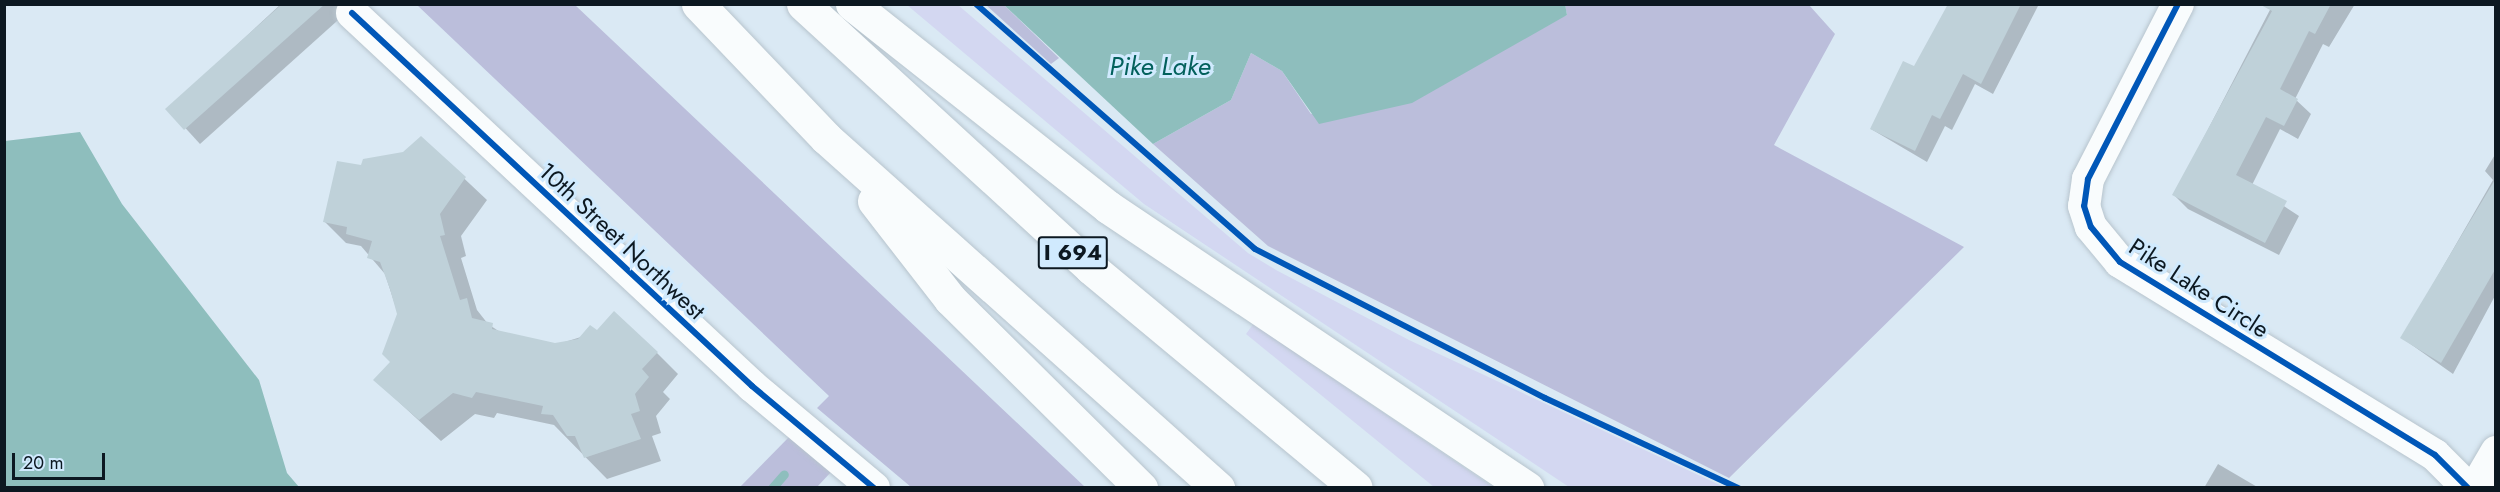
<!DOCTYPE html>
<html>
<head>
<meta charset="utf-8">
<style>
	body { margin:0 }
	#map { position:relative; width:2500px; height:492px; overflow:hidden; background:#dae9f4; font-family:Jost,sans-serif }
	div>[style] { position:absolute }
	.green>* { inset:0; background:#d3d7f1 }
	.forest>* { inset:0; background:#bbbedb }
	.water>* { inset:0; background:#8ebebd }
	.shadow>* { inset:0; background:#0003 }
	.stream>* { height:9px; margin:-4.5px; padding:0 4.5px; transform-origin:4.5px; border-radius:4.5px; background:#8ebebd }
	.building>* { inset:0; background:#bfd1d9 }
	.roads { filter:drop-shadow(0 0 2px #b7c4cd) drop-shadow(0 0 2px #b7c4cd) }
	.minor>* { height:32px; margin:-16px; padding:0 16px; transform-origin:16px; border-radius:16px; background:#f9fcfd }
	.tertiary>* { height:33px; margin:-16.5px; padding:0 16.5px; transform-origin:16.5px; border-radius:16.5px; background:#f9fcfd }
	.motorway>* { height:33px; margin:-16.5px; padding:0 16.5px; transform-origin:16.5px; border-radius:16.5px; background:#f9fcfd }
	.cycleway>* { height:6px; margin:-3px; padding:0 3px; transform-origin:3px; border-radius:3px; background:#0057b8 }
	span { translate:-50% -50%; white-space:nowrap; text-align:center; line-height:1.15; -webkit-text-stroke:6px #d0eafe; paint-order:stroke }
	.shield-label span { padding:2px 4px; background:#d0eafe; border:2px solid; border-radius:4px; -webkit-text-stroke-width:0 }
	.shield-label { font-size:22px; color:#0c1821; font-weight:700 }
	.street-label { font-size:24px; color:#0c1821 }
	.water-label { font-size:26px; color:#02605c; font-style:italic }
	.frame { position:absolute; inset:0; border:6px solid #0c1821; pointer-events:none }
	.scale { position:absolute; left:12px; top:453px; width:93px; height:27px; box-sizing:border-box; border:3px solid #0c1821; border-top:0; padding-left:8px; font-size:18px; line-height:21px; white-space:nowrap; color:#0c1821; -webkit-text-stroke:4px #d0eafe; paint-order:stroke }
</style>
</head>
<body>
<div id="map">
	<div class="green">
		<div style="clip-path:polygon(907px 5px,958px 5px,1248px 253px,1276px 270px,1409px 340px,1724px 487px,1569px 487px,1144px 204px)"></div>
		<div style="clip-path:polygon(1254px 323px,1347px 388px,1493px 487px,1434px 487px,1246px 334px)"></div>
	</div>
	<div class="forest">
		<div style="clip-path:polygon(417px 5px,575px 5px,1085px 487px,911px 487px,817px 408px,829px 396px)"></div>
		<div style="clip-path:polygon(986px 5px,1004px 5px,1059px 58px,1051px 64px)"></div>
		<div style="clip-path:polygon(1565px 5px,1809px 5px,1835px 34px,1774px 145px,1964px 247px,1729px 478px,1268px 246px,1153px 144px,1231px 100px,1251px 53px,1282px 71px,1311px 114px,1567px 15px)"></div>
		<div style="clip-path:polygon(791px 435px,832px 471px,817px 487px,739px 488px)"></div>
	</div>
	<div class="water">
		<div style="clip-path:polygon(1565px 4px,1567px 15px,1412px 103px,1319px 124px,1282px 71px,1251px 53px,1231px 100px,1153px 144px,1004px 5px)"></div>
		<div style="clip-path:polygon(80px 132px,122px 204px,259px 380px,287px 473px,299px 487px,5px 487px,5px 141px)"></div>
	</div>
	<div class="shadow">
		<div style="clip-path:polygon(281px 4px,356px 4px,200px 144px,168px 109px)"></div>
		<div style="clip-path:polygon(1949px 4px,2038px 6px,1993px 94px,1975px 84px,1952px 130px,1945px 126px,1927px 162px,1871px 129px,1915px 68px)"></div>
		<div style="clip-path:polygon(2273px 4px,2355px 4px,2329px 47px,2323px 44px,2295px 99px,2311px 114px,2298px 139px,2280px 129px,2252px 185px,2299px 216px,2279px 255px,2188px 209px,2174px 195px)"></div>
		<div style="clip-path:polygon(421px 138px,487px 200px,461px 236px,466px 256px,461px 258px,477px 310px,488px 324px,500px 332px,555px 345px,597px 332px,657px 353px,678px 374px,663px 392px,670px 399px,656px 416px,661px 433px,652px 436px,661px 461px,607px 479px,554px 425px,497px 413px,494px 418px,475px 414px,441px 441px,375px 380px,392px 362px,398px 314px,385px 274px,361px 246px,346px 243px,325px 222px,362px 167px,404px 154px)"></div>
		<div style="clip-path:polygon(2496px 153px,2496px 294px,2453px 374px,2402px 338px,2493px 180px,2485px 171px)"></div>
		<div style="clip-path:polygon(2218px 464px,2259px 488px,2204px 488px)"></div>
	</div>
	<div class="stream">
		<div style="left:772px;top:488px;width:18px;rotate:-49deg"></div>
	</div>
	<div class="building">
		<div style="clip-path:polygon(282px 4px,325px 4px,184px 130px,165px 109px)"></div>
		<div style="clip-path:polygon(1948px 4px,2021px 4px,1981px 84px,1963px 74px,1940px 119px,1932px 115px,1915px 151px,1870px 129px,1903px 61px,1914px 66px)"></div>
		<div style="clip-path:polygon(2259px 4px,2331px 4px,2315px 34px,2309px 31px,2280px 89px,2298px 99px,2284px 126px,2266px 117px,2236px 175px,2287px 201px,2265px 243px,2172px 195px,2272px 11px)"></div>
		<div style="clip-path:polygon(421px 136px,466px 177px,440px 214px,445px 235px,440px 236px,460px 300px,467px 298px,472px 318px,493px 323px,492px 329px,555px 343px,578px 339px,590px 325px,597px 330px,614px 311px,658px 352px,642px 369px,649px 377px,635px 394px,640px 411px,631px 414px,641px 439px,584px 458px,575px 436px,567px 436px,553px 415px,541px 414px,543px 406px,476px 392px,472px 398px,453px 393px,419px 420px,373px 380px,390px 362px,382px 354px,397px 314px,390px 289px,380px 262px,367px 258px,372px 241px,346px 234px,347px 227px,323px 222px,337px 161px,361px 165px,363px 159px,403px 152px)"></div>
		<div style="clip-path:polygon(2496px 178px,2496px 268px,2441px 363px,2400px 338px)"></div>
	</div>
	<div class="roads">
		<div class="minor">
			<div style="left:2178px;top:4px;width:197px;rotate:117.2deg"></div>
			<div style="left:2088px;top:179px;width:27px;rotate:98deg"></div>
			<div style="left:2084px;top:206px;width:22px;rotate:72deg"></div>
			<div style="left:2091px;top:227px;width:45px;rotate:50.4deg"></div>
			<div style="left:2120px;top:262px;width:369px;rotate:31.5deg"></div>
			<div style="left:2435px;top:455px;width:47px;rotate:45deg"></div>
			<div style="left:352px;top:13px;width:547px;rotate:43deg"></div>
			<div style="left:752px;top:386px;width:159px;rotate:39.9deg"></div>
		</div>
		<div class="tertiary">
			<div style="left:2475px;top:488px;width:42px;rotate:-59.7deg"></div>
		</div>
		<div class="motorway">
			<div style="left:698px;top:4px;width:185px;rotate:46.3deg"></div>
			<div style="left:826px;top:138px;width:526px;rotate:41.76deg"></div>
			<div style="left:803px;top:4px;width:391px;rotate:42.5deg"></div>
			<div style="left:1091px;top:268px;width:344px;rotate:39.7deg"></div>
			<div style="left:852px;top:4px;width:327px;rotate:38.4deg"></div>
			<div style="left:1108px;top:207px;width:505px;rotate:33.85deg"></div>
			<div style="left:874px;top:201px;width:124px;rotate:52.2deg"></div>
			<div style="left:950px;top:299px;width:269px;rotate:44.7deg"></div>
		</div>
	</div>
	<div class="cycleway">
		<div style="left:976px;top:4px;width:371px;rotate:41.3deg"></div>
		<div style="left:1255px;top:249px;width:326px;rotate:27.2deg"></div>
		<div style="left:1545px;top:398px;width:213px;rotate:25deg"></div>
		<div style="left:2178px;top:4px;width:197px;rotate:117.2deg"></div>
		<div style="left:2088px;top:179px;width:27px;rotate:98deg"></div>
		<div style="left:2084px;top:206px;width:22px;rotate:72deg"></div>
		<div style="left:2091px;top:227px;width:45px;rotate:50.4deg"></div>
		<div style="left:2120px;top:262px;width:369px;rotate:31.5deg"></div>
		<div style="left:2435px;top:455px;width:47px;rotate:45deg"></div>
		<div style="left:352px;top:13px;width:547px;rotate:43deg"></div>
		<div style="left:752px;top:386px;width:159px;rotate:39.9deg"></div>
	</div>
	<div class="shield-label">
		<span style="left:1073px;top:253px">I 694</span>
	</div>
	<div class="street-label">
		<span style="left:622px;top:241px;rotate:43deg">10th Street Northwest</span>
		<span style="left:2199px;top:288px;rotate:33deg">Pike Lake Circle</span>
	</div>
	<div class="water-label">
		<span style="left:1160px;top:67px">Pike Lake</span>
	</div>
	<div class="frame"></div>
	<div class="scale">20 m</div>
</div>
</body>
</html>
